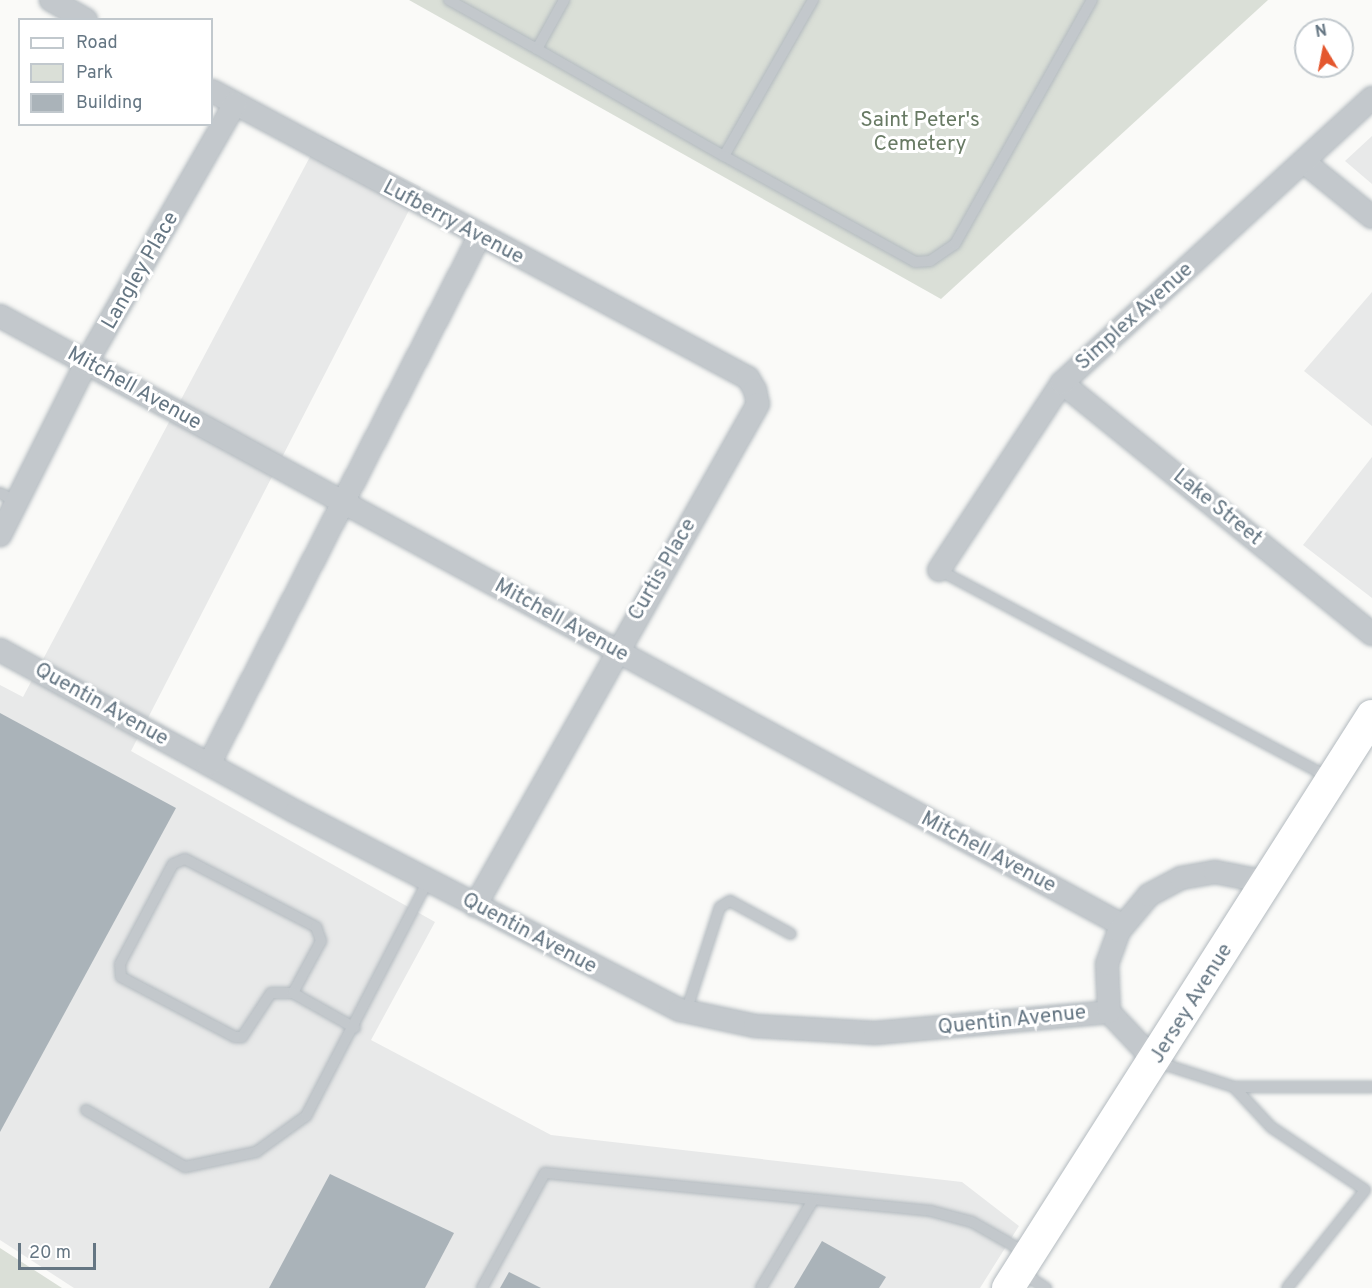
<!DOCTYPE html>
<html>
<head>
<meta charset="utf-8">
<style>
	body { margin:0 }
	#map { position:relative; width:1372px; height:1288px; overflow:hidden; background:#fafaf8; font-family:Overpass,sans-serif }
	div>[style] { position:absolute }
	.built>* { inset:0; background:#e8e9e9 }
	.green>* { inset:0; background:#dadfd7 }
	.building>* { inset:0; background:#aab3b9 }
	.roads { filter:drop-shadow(0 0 2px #b3babf) drop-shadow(0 0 2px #b3babf) }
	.lane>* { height:10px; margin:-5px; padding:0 5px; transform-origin:5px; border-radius:5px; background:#c3c8cc }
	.street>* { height:22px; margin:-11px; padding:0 11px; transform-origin:11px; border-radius:11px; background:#c3c8cc }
	.secondary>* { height:32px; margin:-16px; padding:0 16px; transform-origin:16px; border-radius:16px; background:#fff }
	span { translate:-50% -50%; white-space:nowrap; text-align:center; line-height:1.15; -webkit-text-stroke:6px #fff; paint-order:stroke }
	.park-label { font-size:21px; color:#687a64 }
	.street-label { font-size:21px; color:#657683 }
	.legend { position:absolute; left:18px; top:18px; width:195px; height:108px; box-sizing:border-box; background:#fff; border:2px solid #c1c8cd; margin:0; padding:8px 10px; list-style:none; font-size:18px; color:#657683 }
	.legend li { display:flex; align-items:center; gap:12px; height:30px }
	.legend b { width:30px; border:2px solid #c1c8cd }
	.north { position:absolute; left:1294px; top:18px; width:60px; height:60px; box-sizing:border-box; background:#fff; border:2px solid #c1c8cd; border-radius:50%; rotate:350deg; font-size:16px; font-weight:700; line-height:24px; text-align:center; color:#657683 }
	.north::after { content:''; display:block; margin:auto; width:21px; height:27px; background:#e4572e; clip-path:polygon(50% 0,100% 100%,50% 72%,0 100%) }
	.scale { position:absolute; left:18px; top:1243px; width:78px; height:27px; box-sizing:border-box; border:3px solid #657683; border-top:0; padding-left:8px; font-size:18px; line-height:21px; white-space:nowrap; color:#657683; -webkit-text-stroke:4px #fff; paint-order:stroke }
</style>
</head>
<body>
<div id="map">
	<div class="built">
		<div style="clip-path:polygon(321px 136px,421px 187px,131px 751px,435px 922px,371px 1040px,551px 1135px,962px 1182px,1019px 1226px,980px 1288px,74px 1288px,0 1240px,0 685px,23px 697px)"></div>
		<div style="clip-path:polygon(1372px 136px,1372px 184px,1345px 161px)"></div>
		<div style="clip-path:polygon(1372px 292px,1372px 426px,1304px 371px)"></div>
		<div style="clip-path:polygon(1372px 457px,1372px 598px,1303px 545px)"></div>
	</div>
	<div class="green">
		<div style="clip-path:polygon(409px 0,1268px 0,941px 299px)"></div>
		<div style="clip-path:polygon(0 1248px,62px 1288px,0 1288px)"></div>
	</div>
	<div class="building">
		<div style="clip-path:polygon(0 713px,176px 808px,0 1132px)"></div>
		<div style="clip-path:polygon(330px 1174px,454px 1233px,425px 1288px,269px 1288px)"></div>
		<div style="clip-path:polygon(822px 1241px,886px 1277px,879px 1288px,794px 1288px)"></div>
		<div style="clip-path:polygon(509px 1272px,541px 1288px,500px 1288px)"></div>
	</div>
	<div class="roads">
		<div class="lane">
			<div style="left:449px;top:0;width:101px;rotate:29.1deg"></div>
			<div style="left:537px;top:49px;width:56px;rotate:-61.1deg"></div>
			<div style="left:537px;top:49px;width:215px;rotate:29.8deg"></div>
			<div style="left:724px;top:156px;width:180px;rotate:-60.3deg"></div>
			<div style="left:724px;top:156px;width:218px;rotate:29deg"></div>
			<div style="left:915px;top:262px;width:15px;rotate:-4deg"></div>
			<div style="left:930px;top:261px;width:30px;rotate:-34deg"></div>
			<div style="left:955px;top:244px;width:280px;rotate:-60.7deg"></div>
			<div style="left:0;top:493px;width:19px;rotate:28deg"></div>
			<div style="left:939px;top:570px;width:441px;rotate:28deg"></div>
			<div style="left:293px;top:993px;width:22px;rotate:180deg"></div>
			<div style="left:271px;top:993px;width:53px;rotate:123.4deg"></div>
			<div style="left:242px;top:1037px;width:7px;rotate:180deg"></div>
			<div style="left:235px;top:1037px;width:129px;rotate:-152.2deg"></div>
			<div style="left:121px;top:977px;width:13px;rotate:-94deg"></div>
			<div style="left:120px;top:964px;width:113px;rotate:-62.1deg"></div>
			<div style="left:173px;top:864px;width:13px;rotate:-23deg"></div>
			<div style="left:185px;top:859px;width:148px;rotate:27.4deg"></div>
			<div style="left:316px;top:927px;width:15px;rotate:70deg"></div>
			<div style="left:321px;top:941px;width:59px;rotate:118.3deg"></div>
			<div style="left:293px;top:993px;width:71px;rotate:29.4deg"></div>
			<div style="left:686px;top:1012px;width:110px;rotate:-72.1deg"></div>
			<div style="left:720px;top:907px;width:12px;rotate:-31deg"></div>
			<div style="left:730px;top:901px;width:69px;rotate:28.4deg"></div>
			<div style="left:1157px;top:1062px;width:81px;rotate:18deg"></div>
			<div style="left:1234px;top:1087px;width:54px;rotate:47.2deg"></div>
			<div style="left:1271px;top:1127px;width:113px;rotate:33.8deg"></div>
			<div style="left:1365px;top:1190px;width:125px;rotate:128.5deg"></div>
			<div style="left:1234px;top:1087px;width:138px"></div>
			<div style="left:86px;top:1110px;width:114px;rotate:29.9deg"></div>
			<div style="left:185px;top:1167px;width:73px;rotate:-11.9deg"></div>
			<div style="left:256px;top:1152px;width:62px;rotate:-35.8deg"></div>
			<div style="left:306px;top:1116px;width:265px;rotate:-62.6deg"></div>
			<div style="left:1021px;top:1272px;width:30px;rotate:33deg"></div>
			<div style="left:482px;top:1288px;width:131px;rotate:-61.3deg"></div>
			<div style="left:545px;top:1173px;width:388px;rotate:5.6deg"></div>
			<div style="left:931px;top:1211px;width:42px;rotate:15deg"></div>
			<div style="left:972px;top:1222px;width:64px;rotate:29.7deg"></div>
			<div style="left:761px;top:1288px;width:102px;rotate:-59.4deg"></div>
		</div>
		<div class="street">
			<div style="left:51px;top:0;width:40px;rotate:29.7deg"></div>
			<div style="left:212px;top:91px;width:608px;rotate:28.17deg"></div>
			<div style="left:748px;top:378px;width:14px;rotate:60deg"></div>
			<div style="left:755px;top:390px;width:14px;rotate:78deg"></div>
			<div style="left:758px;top:404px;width:576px;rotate:119.41deg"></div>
			<div style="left:1304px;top:162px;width:87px;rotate:39deg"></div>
			<div style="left:0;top:316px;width:1277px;rotate:28.49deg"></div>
			<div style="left:1062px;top:383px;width:399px;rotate:39deg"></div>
			<div style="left:0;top:535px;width:192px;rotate:-63.4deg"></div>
			<div style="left:86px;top:363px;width:299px;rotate:-60.1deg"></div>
			<div style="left:939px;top:570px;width:224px;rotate:-56.7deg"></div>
			<div style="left:1062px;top:383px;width:421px;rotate:-42.6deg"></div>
			<div style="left:0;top:650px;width:337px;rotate:28.7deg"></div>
			<div style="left:296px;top:812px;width:432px;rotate:27.3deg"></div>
			<div style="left:680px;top:1010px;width:77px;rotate:12deg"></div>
			<div style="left:755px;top:1026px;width:120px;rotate:3.3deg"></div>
			<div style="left:875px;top:1033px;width:235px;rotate:-5.1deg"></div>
			<div style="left:209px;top:764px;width:592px;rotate:-62.87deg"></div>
			<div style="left:1156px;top:1062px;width:69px;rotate:-133.2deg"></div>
			<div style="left:1109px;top:1012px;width:48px;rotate:-92.4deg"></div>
			<div style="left:1107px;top:964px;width:35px;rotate:-70deg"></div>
			<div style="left:1119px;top:931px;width:47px;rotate:-50.2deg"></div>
			<div style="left:1149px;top:895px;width:36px;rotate:-28deg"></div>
			<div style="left:1181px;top:878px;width:35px;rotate:-10deg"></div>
			<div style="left:1215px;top:872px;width:53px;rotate:10.9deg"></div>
		</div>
		<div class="secondary">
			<div style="left:1008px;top:1288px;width:678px;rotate:-57.53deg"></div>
		</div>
	</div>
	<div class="park-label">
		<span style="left:920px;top:133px">Saint Peter's<br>Cemetery</span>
	</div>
	<div class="street-label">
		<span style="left:453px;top:223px;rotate:28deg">Lufberry Avenue</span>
		<span style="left:141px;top:271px;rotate:-60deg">Langley Place</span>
		<span style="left:1135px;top:317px;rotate:-42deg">Simplex Avenue</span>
		<span style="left:134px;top:389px;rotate:29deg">Mitchell Avenue</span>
		<span style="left:1217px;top:508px;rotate:39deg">Lake Street</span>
		<span style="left:663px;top:570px;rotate:-60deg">Curtis Place</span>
		<span style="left:561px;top:621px;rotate:29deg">Mitchell Avenue</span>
		<span style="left:101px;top:705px;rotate:29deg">Quentin Avenue</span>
		<span style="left:988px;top:853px;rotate:28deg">Mitchell Avenue</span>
		<span style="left:529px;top:934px;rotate:28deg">Quentin Avenue</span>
		<span style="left:1192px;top:1004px;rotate:-58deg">Jersey Avenue</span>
		<span style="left:1012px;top:1021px;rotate:-6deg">Quentin Avenue</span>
	</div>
	<ul class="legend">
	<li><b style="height:8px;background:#fff"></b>Road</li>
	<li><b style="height:16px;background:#dadfd7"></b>Park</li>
	<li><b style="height:16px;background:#aab3b9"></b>Building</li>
	</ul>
	<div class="north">N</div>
	<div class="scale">20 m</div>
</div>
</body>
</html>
